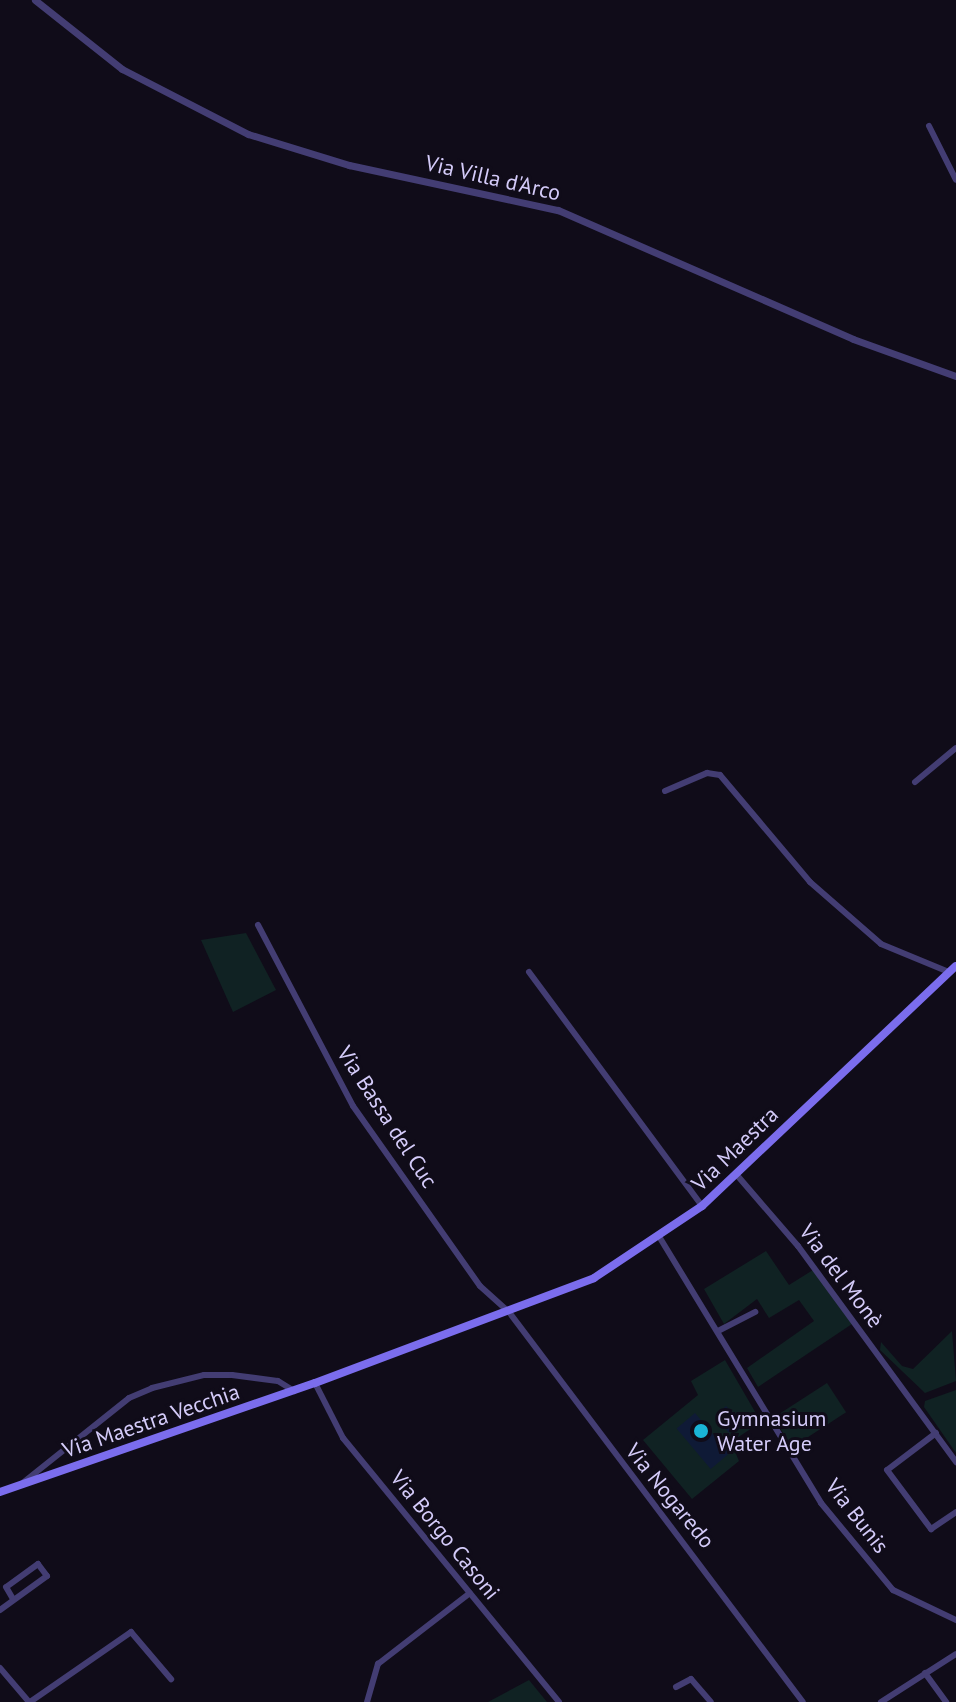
<!DOCTYPE html>
<html>
<head>
<meta charset="utf-8">
<style>
	body { margin:0 }
	#map { position:relative; width:956px; height:1702px; overflow:hidden; background:#100c19; font-family:"PT Sans",sans-serif }
	div>[style] { position:absolute }
	.green>* { inset:0; background:#102223; transform-origin:0 0 }
	.water>* { inset:0; background:#0f1a36; transform-origin:0 0 }
	.minor>* { height:6px; margin:-3px; padding:0 3px; transform-origin:3px; border-radius:3px; background:#433d73 }
	.tertiary>* { height:7px; margin:-3.5px; padding:0 3.5px; transform-origin:3.5px; border-radius:3.5px; background:#433d73 }
	.secondary>* { height:8px; margin:-4px; padding:0 4px; transform-origin:4px; border-radius:4px; background:#7b6ded }
	.dots>* { width:22px; height:22px; translate:-50% -50%; box-sizing:border-box; border:4px solid #100c19; border-radius:50% }
	span { translate:-50% -50%; white-space:nowrap; text-align:center; line-height:1.15; -webkit-text-stroke:6px #100c19; paint-order:stroke }
	.street-label { font-size:22px; color:#d4cbf9 }
	.poi-label { font-size:22px; color:#d4cbf9 }
	.left { translate:0 -50%; text-align:left }
</style>
</head>
<body>
<div id="map">
	<div class="green">
		<div style="clip-path:polygon(246px 933px,276px 990px,233px 1012px,201px 940px)"></div>
		<div style="clip-path:polygon(766px 1251px,789px 1285px,813px 1270px,852px 1324px,758px 1387px,747px 1368px,814px 1321px,799px 1300px,769px 1318px,757px 1299px,724px 1324px,704px 1289px)"></div>
		<div style="clip-path:polygon(952px 1331px,956px 1381px,925px 1393px,880px 1350px,881px 1342px,902px 1366px,913px 1369px)"></div>
		<div style="clip-path:polygon(725px 1360px,761px 1422px,731px 1442px,739px 1461px,692px 1499px,643px 1440px,698px 1395px,691px 1381px)"></div>
		<div style="left:827px;top:1383px;width:35px;height:64px;rotate:57deg"></div>
		<div style="clip-path:polygon(956px 1390px,956px 1453px,924px 1407px,925px 1401px)"></div>
		<div style="clip-path:polygon(529px 1680px,547px 1702px,488px 1702px)"></div>
	</div>
	<div class="water">
		<div style="clip-path:polygon(726px 1406px,741px 1423px,729px 1433px,722px 1425px,730px 1416px,723px 1414px,719px 1420px,715px 1416px)"></div>
		<div style="left:695px;top:1413px;width:53px;height:24px;rotate:50deg"></div>
	</div>
	<div class="minor">
		<div style="left:929px;top:126px;width:60px;rotate:63.4deg"></div>
		<div style="left:915px;top:782px;width:53px;rotate:-39.7deg"></div>
		<div style="left:665px;top:791px;width:46px;rotate:-23.2deg"></div>
		<div style="left:707px;top:773px;width:13px;rotate:9deg"></div>
		<div style="left:720px;top:775px;width:140px;rotate:49.9deg"></div>
		<div style="left:810px;top:882px;width:94px;rotate:41.1deg"></div>
		<div style="left:881px;top:944px;width:74px;rotate:22.4deg"></div>
		<div style="left:258px;top:925px;width:204px;rotate:62.3deg"></div>
		<div style="left:353px;top:1106px;width:220px;rotate:54.8deg"></div>
		<div style="left:480px;top:1286px;width:39px;rotate:42deg"></div>
		<div style="left:509px;top:1312px;width:488px;rotate:53deg"></div>
		<div style="left:529px;top:972px;width:291px;rotate:53.5deg"></div>
		<div style="left:736px;top:1174px;width:95px;rotate:49.3deg"></div>
		<div style="left:798px;top:1246px;width:268px;rotate:53.8deg"></div>
		<div style="left:660px;top:1238px;width:310px;rotate:58.7deg"></div>
		<div style="left:821px;top:1503px;width:113px;rotate:50.4deg"></div>
		<div style="left:893px;top:1590px;width:70px;rotate:25.5deg"></div>
		<div style="left:718px;top:1331px;width:42px;rotate:-27.2deg"></div>
		<div style="left:315px;top:1383px;width:62px;rotate:63deg"></div>
		<div style="left:343px;top:1438px;width:341px;rotate:50.7deg"></div>
		<div style="left:936px;top:1433px;width:61px;rotate:142.9deg"></div>
		<div style="left:887px;top:1470px;width:74px;rotate:53.3deg"></div>
		<div style="left:931px;top:1529px;width:30px;rotate:-34deg"></div>
		<div style="left:20px;top:1485px;width:139px;rotate:-38.6deg"></div>
		<div style="left:129px;top:1398px;width:25px;rotate:-23deg"></div>
		<div style="left:152px;top:1388px;width:54px;rotate:-14deg"></div>
		<div style="left:204px;top:1375px;width:28px"></div>
		<div style="left:232px;top:1375px;width:46px;rotate:7.4deg"></div>
		<div style="left:278px;top:1381px;width:19px;rotate:32deg"></div>
		<div style="left:0;top:1610px;width:58px;rotate:-35.9deg"></div>
		<div style="left:47px;top:1576px;width:15px;rotate:-127deg"></div>
		<div style="left:38px;top:1564px;width:39px;rotate:144deg"></div>
		<div style="left:6px;top:1587px;width:14px;rotate:60deg"></div>
		<div style="left:0;top:1668px;width:45px;rotate:49.5deg"></div>
		<div style="left:925px;top:1673px;width:36px;rotate:54deg"></div>
		<div style="left:676px;top:1687px;width:17px;rotate:-28deg"></div>
		<div style="left:691px;top:1679px;width:30px;rotate:49deg"></div>
		<div style="left:30px;top:1702px;width:123px;rotate:-34.7deg"></div>
		<div style="left:131px;top:1632px;width:62px;rotate:49.6deg"></div>
		<div style="left:367px;top:1702px;width:40px;rotate:-74deg"></div>
		<div style="left:378px;top:1664px;width:116px;rotate:-37.7deg"></div>
		<div style="left:881px;top:1702px;width:89px;rotate:-32.6deg"></div>
	</div>
	<div class="tertiary">
		<div style="left:35px;top:0;width:111px;rotate:38.4deg"></div>
		<div style="left:122px;top:69px;width:142px;rotate:27.3deg"></div>
		<div style="left:248px;top:134px;width:106px;rotate:17.1deg"></div>
		<div style="left:349px;top:165px;width:214px;rotate:12.2deg"></div>
		<div style="left:558px;top:210px;width:322px;rotate:23.6deg"></div>
		<div style="left:853px;top:339px;width:109px;rotate:19.8deg"></div>
	</div>
	<div class="secondary">
		<div style="left:0;top:1492px;width:333px;rotate:-19.1deg"></div>
		<div style="left:315px;top:1383px;width:298px;rotate:-20.6deg"></div>
		<div style="left:594px;top:1278px;width:130px;rotate:-33.7deg"></div>
		<div style="left:702px;top:1206px;width:349px;rotate:-43.4deg"></div>
	</div>
	<div class="dots">
		<div style="left:701px;top:1431px;background:#1ab4d6"></div>
	</div>
	<div class="street-label">
		<span style="left:493px;top:178px;rotate:13deg">Via Villa d'Arco</span>
		<span style="left:387px;top:1117px;rotate:57deg">Via Bassa del Cuc</span>
		<span style="left:735px;top:1149px;rotate:-44deg">Via Maestra</span>
		<span style="left:841px;top:1276px;rotate:53deg">Via del Monè</span>
		<span style="left:151px;top:1421px;rotate:-19deg">Via Maestra Vecchia</span>
		<span style="left:670px;top:1496px;rotate:51deg">Via Nogaredo</span>
		<span style="left:857px;top:1516px;rotate:52deg">Via Bunis</span>
		<span style="left:445px;top:1535px;rotate:51deg">Via Borgo Casoni</span>
	</div>
	<div class="poi-label">
		<span class="left" style="left:717px;top:1431px">Gymnasium<br>Water Age</span>
	</div>
</div>
</body>
</html>
